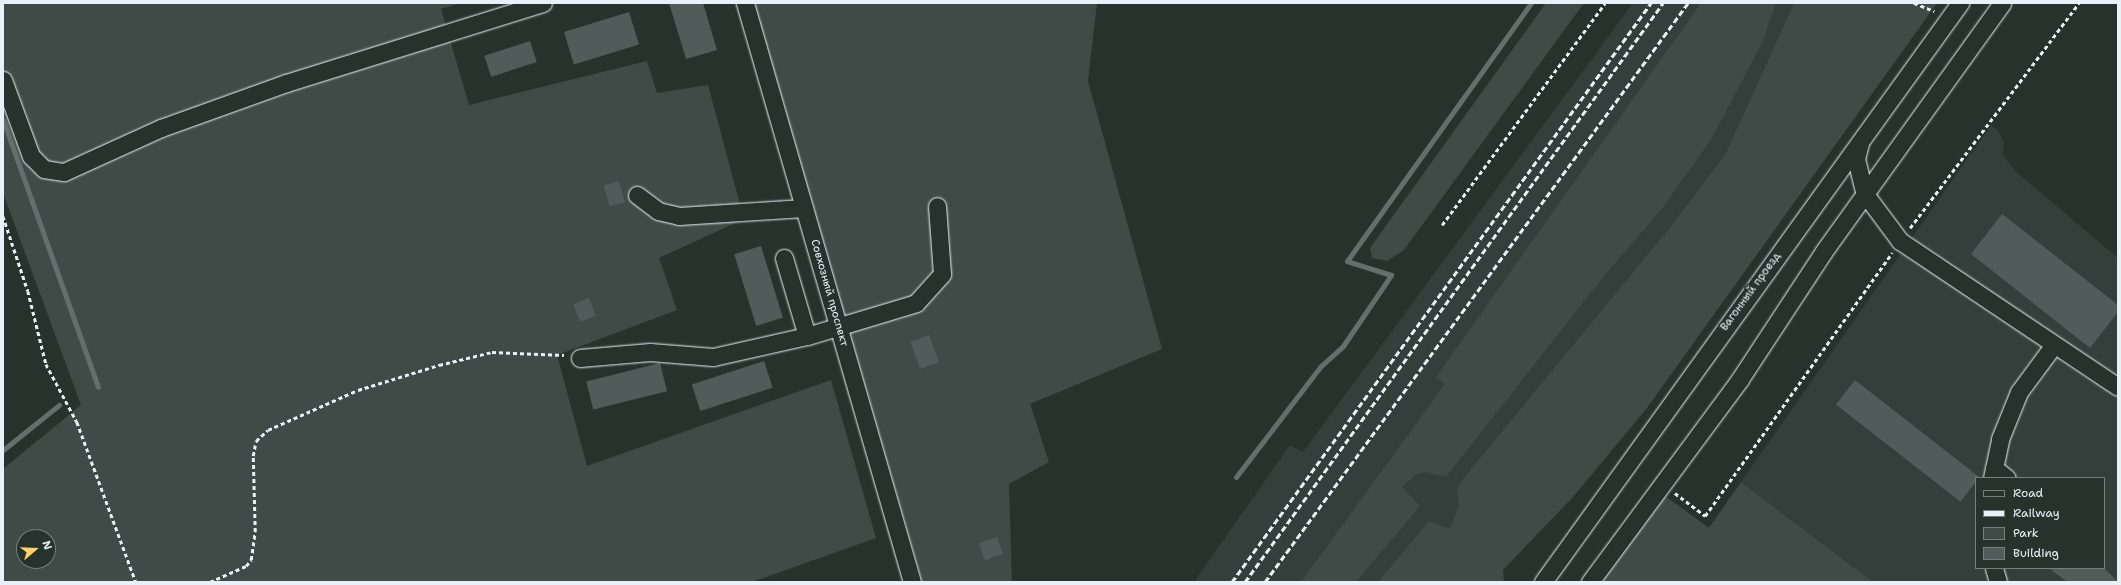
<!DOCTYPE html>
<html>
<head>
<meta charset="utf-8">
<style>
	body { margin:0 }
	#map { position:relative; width:2121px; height:585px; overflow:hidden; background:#26332d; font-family:"Shantell Sans",sans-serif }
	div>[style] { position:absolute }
	.built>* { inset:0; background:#333f3a }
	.green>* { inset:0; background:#3e4b47 }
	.stream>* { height:5px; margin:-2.5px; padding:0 2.5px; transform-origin:2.5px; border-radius:2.5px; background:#636f6d }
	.building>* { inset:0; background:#505c59; transform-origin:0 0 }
	.path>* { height:2.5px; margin-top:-1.25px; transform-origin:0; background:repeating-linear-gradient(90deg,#e8f1f8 0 4px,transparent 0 7px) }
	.roads { filter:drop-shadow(0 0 1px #e8f1f8) drop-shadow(0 0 1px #e8f1f8) }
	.minor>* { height:17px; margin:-8.5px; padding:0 8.5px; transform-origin:8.5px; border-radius:8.5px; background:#26332d }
	.rail>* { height:3px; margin-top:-1.5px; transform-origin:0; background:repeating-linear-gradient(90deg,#e8f1f8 0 6px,transparent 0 9px) }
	span { translate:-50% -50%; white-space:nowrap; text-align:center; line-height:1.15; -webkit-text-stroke:3.5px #26332d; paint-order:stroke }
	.street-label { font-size:11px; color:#e8f1f8 }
	.frame { position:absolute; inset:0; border:4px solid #e8f1f8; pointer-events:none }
	.legend { position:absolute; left:1975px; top:477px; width:130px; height:92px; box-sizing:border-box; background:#26332d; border:1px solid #747f7e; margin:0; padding:5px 7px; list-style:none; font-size:12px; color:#e8f1f8 }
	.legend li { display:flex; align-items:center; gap:8px; height:20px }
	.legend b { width:20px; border:1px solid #747f7e }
	.north { position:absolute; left:16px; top:529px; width:40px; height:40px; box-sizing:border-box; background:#26332d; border:1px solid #747f7e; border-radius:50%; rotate:71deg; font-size:11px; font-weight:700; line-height:16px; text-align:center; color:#e8f1f8 }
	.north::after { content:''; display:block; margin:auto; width:14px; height:18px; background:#ffd166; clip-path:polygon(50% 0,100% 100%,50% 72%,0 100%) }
</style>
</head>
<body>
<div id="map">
	<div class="built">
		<div style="clip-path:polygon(1633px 3px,1794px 3px,1726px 153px,1667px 231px,1482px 502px,1405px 582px,1194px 582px,1290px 445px,1303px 452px)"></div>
		<div style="clip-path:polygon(evenodd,1991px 125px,1999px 132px,2004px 143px,2003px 155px,2015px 171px,2118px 258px,2118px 582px,1873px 582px,1741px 482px,1991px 125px,1976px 478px,2104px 478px,2104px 568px,1976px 568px,1976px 478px)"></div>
	</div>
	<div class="green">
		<div style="clip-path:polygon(evenodd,3px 3px,461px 3px,441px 9px,469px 105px,647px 61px,657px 93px,708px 85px,744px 219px,659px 258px,677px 310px,557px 355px,587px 466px,831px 380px,876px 538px,752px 582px,3px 582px,3px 469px,81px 405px,3px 193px,3px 3px,24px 537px,48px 537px,48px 561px,24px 561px,24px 537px)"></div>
		<div style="clip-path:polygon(753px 3px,1097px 3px,1088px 81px,1162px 349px,1030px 404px,1049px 462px,1009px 484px,1012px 582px,922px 582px)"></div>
		<div style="clip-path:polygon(1546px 3px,1584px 3px,1404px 250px,1387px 261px,1372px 258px,1370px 248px)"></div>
		<div style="clip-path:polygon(1701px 3px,1776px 3px,1762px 43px,1712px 138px,1661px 210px,1603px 277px,1446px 477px,1426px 472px,1415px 475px,1402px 487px,1420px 506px,1356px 582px,1301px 582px,1445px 384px,1436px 377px)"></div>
		<div style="clip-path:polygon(1794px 3px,1937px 3px,1647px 408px,1573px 497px,1503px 570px,1504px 582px,1378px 582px,1429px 521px,1450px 529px,1459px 505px,1457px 488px,1463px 479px,1667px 231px,1726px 153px)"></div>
		<div style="clip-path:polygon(1741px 482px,1873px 582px,1599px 582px,1661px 493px,1709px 528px)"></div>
	</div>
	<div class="stream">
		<div style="left:3px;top:120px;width:283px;rotate:70.4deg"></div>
		<div style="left:3px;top:450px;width:72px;rotate:-38.8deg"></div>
		<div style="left:1236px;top:477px;width:140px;rotate:-52.6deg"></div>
		<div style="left:1321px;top:366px;width:30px;rotate:-42deg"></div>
		<div style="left:1343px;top:346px;width:86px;rotate:-55.9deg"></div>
		<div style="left:1391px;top:275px;width:46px;rotate:-162.3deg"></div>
		<div style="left:1347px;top:261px;width:317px;rotate:-54.5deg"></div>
	</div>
	<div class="building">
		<div style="clip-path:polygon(669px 3px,703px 3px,717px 50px,686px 59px)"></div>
		<div style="left:629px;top:12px;width:34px;height:68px;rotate:73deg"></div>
		<div style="left:530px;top:41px;width:22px;height:48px;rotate:72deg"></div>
		<div style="left:619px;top:181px;width:22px;height:16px;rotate:74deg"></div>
		<div style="clip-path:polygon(2002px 214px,2118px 305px,2118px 312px,2090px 348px,1971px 254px)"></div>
		<div style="left:761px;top:246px;width:75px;height:28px;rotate:73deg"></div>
		<div style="left:589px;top:298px;width:19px;height:17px;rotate:69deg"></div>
		<div style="left:929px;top:335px;width:29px;height:20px;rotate:70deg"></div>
		<div style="left:764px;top:361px;width:28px;height:76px;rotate:72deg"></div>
		<div style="left:660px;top:363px;width:29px;height:76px;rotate:76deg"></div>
		<div style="left:1855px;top:380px;width:158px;height:31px;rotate:38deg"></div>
		<div style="left:997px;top:537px;width:18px;height:19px;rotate:71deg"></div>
		<div style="clip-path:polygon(2049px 568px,2104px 568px,2118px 582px,2067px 582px)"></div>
	</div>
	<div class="path">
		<div style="left:1914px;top:3px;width:22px;rotate:22deg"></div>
		<div style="left:3px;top:216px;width:79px;rotate:71.6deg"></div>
		<div style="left:28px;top:291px;width:75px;rotate:76.1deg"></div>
		<div style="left:46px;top:364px;width:66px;rotate:61.9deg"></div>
		<div style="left:77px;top:422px;width:171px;rotate:69.8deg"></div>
		<div style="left:1442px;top:225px;width:275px;rotate:-53.7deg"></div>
		<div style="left:1910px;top:228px;width:281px;rotate:-53.1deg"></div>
		<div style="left:1675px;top:493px;width:38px;rotate:37deg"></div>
		<div style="left:1705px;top:516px;width:323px;rotate:-54.6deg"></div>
		<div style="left:210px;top:582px;width:39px;rotate:-24deg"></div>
		<div style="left:246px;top:566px;width:8px;rotate:-50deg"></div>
		<div style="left:251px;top:560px;width:28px;rotate:-82deg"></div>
		<div style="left:255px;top:532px;width:76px;rotate:-91.5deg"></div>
		<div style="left:253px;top:456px;width:15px;rotate:-79deg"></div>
		<div style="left:256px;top:441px;width:16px;rotate:-43deg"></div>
		<div style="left:268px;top:430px;width:98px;rotate:-24deg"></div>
		<div style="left:358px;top:390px;width:85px;rotate:-17.2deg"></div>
		<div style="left:439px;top:365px;width:55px;rotate:-13.8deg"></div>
		<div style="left:492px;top:352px;width:72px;rotate:2.4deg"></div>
	</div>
	<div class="roads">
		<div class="minor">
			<div style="left:745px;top:3px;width:603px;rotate:73.91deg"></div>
			<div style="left:3px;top:80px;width:81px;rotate:69.8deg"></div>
			<div style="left:31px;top:156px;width:18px;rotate:45deg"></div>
			<div style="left:44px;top:169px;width:20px;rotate:9deg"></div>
			<div style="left:64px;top:172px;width:107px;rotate:-24.4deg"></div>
			<div style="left:161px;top:128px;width:133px;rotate:-19.8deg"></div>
			<div style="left:286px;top:83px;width:269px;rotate:-17.3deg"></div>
			<div style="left:1860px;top:143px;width:16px;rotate:104deg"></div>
			<div style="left:1856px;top:159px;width:36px;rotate:76deg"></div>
			<div style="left:1865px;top:194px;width:59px;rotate:53.3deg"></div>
			<div style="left:1900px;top:241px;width:262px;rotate:33.8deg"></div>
			<div style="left:637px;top:195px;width:26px;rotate:37deg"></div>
			<div style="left:658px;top:211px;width:22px;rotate:13deg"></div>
			<div style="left:679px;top:216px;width:125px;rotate:-3.7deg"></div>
			<div style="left:784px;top:258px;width:81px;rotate:73.6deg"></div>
			<div style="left:580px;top:358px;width:70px;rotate:-4.9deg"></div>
			<div style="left:650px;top:352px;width:63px;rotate:4.5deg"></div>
			<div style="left:713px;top:357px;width:96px;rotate:-12.6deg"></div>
			<div style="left:807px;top:336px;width:114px;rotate:-16.8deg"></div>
			<div style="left:916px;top:303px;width:39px;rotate:-48deg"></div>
			<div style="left:942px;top:274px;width:68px;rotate:-94.2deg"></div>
			<div style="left:1994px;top:468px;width:16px;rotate:38deg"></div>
			<div style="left:1992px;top:478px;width:40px;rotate:-78deg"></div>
			<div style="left:2000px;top:439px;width:51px;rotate:-68deg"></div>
			<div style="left:2019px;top:392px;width:57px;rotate:-53.5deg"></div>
			<div style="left:1994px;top:568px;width:15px;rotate:74deg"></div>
			<div style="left:1543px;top:582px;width:714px;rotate:-54.24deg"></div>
			<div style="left:1590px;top:582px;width:252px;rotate:-53.5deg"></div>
			<div style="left:1740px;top:379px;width:153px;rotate:-56.7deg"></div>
			<div style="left:1824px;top:251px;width:305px;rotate:-54.3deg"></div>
		</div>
	</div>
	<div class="rail">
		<div style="left:1232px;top:582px;width:715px;rotate:-54.11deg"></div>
		<div style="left:1245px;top:582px;width:714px;rotate:-54.17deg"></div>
		<div style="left:1265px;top:582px;width:717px;rotate:-53.85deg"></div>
	</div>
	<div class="street-label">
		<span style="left:1751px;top:292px;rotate:-54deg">Вагонный проезд</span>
		<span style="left:829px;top:293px;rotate:74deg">Совхозный проспект</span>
	</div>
	<div class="frame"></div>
	<ul class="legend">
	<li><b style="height:5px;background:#26332d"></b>Road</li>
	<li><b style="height:5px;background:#e8f1f8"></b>Railway</li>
	<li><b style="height:11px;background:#3e4b47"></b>Park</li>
	<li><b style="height:11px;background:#505c59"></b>Building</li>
	</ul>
	<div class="north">N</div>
</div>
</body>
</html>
